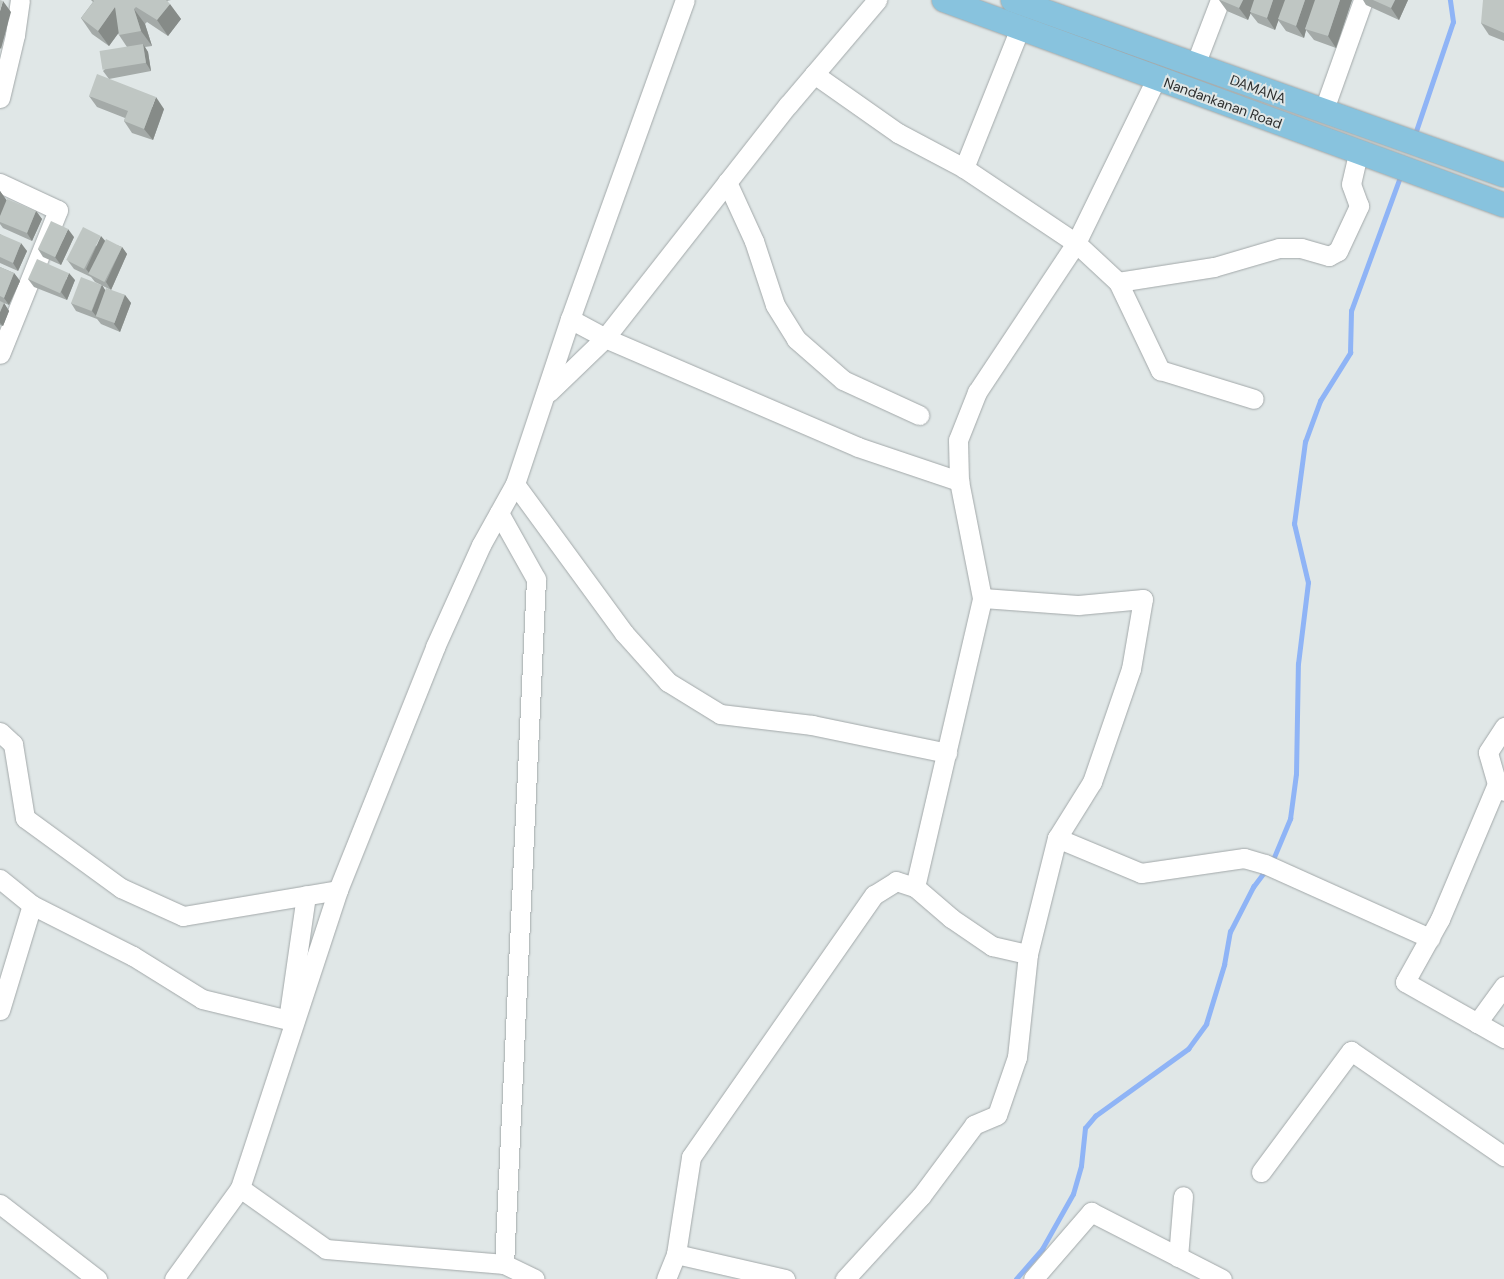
<!DOCTYPE html>
<html>
<head>
<meta charset="utf-8">
<style>
	body { margin:0 }
	#map { position:relative; width:1504px; height:1279px; overflow:hidden; background:#e0e7e7; font-family:"DM Sans",sans-serif }
	div>[style] { position:absolute }
	.stream>* { height:4.5px; margin:-2.25px; padding:0 2.25px; transform-origin:2.25px; border-radius:2.25px; background:#8fb4f6 }
	.roads { filter:drop-shadow(0 0 1px #a2a8a9) drop-shadow(0 0 1px #a2a8a9) }
	.minor>* { height:19px; margin:-9.5px; padding:0 9.5px; transform-origin:9.5px; border-radius:9.5px; background:#fff }
	.major>* { height:24px; margin:-12px; padding:0 12px; transform-origin:12px; border-radius:12px; background:#88c3de }
	.wall>* { inset:0; background:#a4aaa8 }
	.shaded-wall>* { inset:0; background:#868b88 }
	.building>* { inset:0; background:#bfc6c3; transform-origin:0 0 }
	span { translate:-50% -50%; white-space:nowrap; text-align:center; line-height:1.15; -webkit-text-stroke:4px #e0e7e7; paint-order:stroke }
	.street-label { font-size:14px; color:#2c2e2e }
</style>
</head>
<body>
<div id="map">
	<div class="stream">
		<div style="left:1414px;top:137px;width:121px;rotate:-71.3deg"></div>
		<div style="left:1453px;top:22px;width:22px;rotate:-98deg"></div>
		<div style="left:1272px;top:862px;width:47px;rotate:-67.3deg"></div>
		<div style="left:1290px;top:819px;width:45px;rotate:-82.4deg"></div>
		<div style="left:1296px;top:774px;width:110px;rotate:-89deg"></div>
		<div style="left:1298px;top:664px;width:82px;rotate:-83deg"></div>
		<div style="left:1308px;top:583px;width:61px;rotate:-103.3deg"></div>
		<div style="left:1294px;top:524px;width:83px;rotate:-82.4deg"></div>
		<div style="left:1305px;top:442px;width:44px;rotate:-69.9deg"></div>
		<div style="left:1320px;top:401px;width:57px;rotate:-58deg"></div>
		<div style="left:1350px;top:353px;width:42px;rotate:-88.6deg"></div>
		<div style="left:1351px;top:311px;width:146px;rotate:-69.9deg"></div>
		<div style="left:1016px;top:1279px;width:40px;rotate:-49deg"></div>
		<div style="left:1042px;top:1249px;width:63px;rotate:-60.6deg"></div>
		<div style="left:1073px;top:1194px;width:29px;rotate:-74deg"></div>
		<div style="left:1081px;top:1166px;width:38px;rotate:-84deg"></div>
		<div style="left:1085px;top:1128px;width:16px;rotate:-50deg"></div>
		<div style="left:1095px;top:1116px;width:115px;rotate:-35.8deg"></div>
		<div style="left:1188px;top:1049px;width:31px;rotate:-54deg"></div>
		<div style="left:1206px;top:1024px;width:62px;rotate:-73deg"></div>
		<div style="left:1224px;top:965px;width:34px;rotate:-80deg"></div>
		<div style="left:1230px;top:932px;width:51px;rotate:-62.9deg"></div>
		<div style="left:1253px;top:887px;width:21px;rotate:-53deg"></div>
	</div>
	<div class="roads">
		<div class="minor">
			<div style="left:1020px;top:28px;width:151px;rotate:111.8deg"></div>
			<div style="left:964px;top:168px;width:135px;rotate:33.8deg"></div>
			<div style="left:1076px;top:243px;width:57px;rotate:42.9deg"></div>
			<div style="left:1118px;top:282px;width:97px;rotate:-8.9deg"></div>
			<div style="left:1214px;top:267px;width:68px;rotate:-16.3deg"></div>
			<div style="left:1279px;top:248px;width:22px"></div>
			<div style="left:1301px;top:248px;width:29px;rotate:16deg"></div>
			<div style="left:1329px;top:256px;width:10px;rotate:-29deg"></div>
			<div style="left:1338px;top:251px;width:50px;rotate:-65deg"></div>
			<div style="left:1359px;top:206px;width:23px;rotate:-110deg"></div>
			<div style="left:1351px;top:184px;width:32px;rotate:-77deg"></div>
			<div style="left:1195px;top:65px;width:70px;rotate:-69deg"></div>
			<div style="left:814px;top:74px;width:103px;rotate:35.1deg"></div>
			<div style="left:898px;top:133px;width:75px;rotate:27.9deg"></div>
			<div style="left:0;top:98px;width:65px;rotate:-76.6deg"></div>
			<div style="left:15px;top:35px;width:35px;rotate:-82deg"></div>
			<div style="left:1323px;top:112px;width:119px;rotate:-70.3deg"></div>
			<div style="left:727px;top:182px;width:65px;rotate:65.4deg"></div>
			<div style="left:754px;top:241px;width:67px;rotate:71.8deg"></div>
			<div style="left:775px;top:305px;width:40px;rotate:58deg"></div>
			<div style="left:796px;top:339px;width:62px;rotate:41.1deg"></div>
			<div style="left:843px;top:380px;width:84px;rotate:24.7deg"></div>
			<div style="left:0;top:183px;width:64px;rotate:25deg"></div>
			<div style="left:58px;top:210px;width:155px;rotate:111.9deg"></div>
			<div style="left:1118px;top:282px;width:98px;rotate:64.5deg"></div>
			<div style="left:1160px;top:370px;width:98px;rotate:17.1deg"></div>
			<div style="left:570px;top:319px;width:40px;rotate:28deg"></div>
			<div style="left:605px;top:338px;width:275px;rotate:23.3deg"></div>
			<div style="left:858px;top:447px;width:107px;rotate:18.6deg"></div>
			<div style="left:549px;top:392px;width:78px;rotate:-44deg"></div>
			<div style="left:605px;top:338px;width:296px;rotate:-51.9deg"></div>
			<div style="left:788px;top:105px;width:138px;rotate:-49.7deg"></div>
			<div style="left:515px;top:484px;width:185px;rotate:53.8deg"></div>
			<div style="left:624px;top:633px;width:66px;rotate:48.1deg"></div>
			<div style="left:668px;top:682px;width:61px;rotate:31.6deg"></div>
			<div style="left:720px;top:714px;width:93px;rotate:6.8deg"></div>
			<div style="left:812px;top:725px;width:138px;rotate:11.7deg"></div>
			<div style="left:499px;top:513px;width:76px;rotate:60.7deg"></div>
			<div style="left:536px;top:579px;width:686px;rotate:92.67deg"></div>
			<div style="left:0;top:732px;width:18px;rotate:43deg"></div>
			<div style="left:13px;top:744px;width:75px;rotate:80.8deg"></div>
			<div style="left:25px;top:818px;width:119px;rotate:36.1deg"></div>
			<div style="left:121px;top:888px;width:68px;rotate:24.3deg"></div>
			<div style="left:183px;top:916px;width:157px;rotate:-9.5deg"></div>
			<div style="left:1497px;top:784px;width:33px;rotate:-106deg"></div>
			<div style="left:1488px;top:752px;width:30px;rotate:-57deg"></div>
			<div style="left:1504px;top:791px;width:10px;rotate:-135deg"></div>
			<div style="left:1497px;top:784px;width:147px;rotate:112.9deg"></div>
			<div style="left:1440px;top:919px;width:72px;rotate:119.1deg"></div>
			<div style="left:1405px;top:982px;width:114px;rotate:29.5deg"></div>
			<div style="left:1057px;top:838px;width:91px;rotate:22.6deg"></div>
			<div style="left:1141px;top:873px;width:104px;rotate:-8.3deg"></div>
			<div style="left:1244px;top:858px;width:22px;rotate:16deg"></div>
			<div style="left:1265px;top:864px;width:181px;rotate:24.2deg"></div>
			<div style="left:0;top:879px;width:41px;rotate:39.1deg"></div>
			<div style="left:32px;top:905px;width:113px;rotate:26.8deg"></div>
			<div style="left:133px;top:956px;width:81px;rotate:31.9deg"></div>
			<div style="left:202px;top:999px;width:89px;rotate:13.7deg"></div>
			<div style="left:288px;top:1020px;width:126px;rotate:-81.8deg"></div>
			<div style="left:915px;top:887px;width:297px;rotate:-76.9deg"></div>
			<div style="left:1028px;top:954px;width:120px;rotate:-76deg"></div>
			<div style="left:1057px;top:838px;width:66px;rotate:-58deg"></div>
			<div style="left:1092px;top:782px;width:120px;rotate:-71deg"></div>
			<div style="left:1131px;top:669px;width:71px;rotate:-80.3deg"></div>
			<div style="left:1143px;top:599px;width:65px;rotate:174.7deg"></div>
			<div style="left:1078px;top:605px;width:96px;rotate:-175.8deg"></div>
			<div style="left:982px;top:598px;width:119px;rotate:-101.1deg"></div>
			<div style="left:959px;top:481px;width:41px;rotate:-91.4deg"></div>
			<div style="left:958px;top:440px;width:52px;rotate:-68.4deg"></div>
			<div style="left:977px;top:392px;width:179px;rotate:-56.4deg"></div>
			<div style="left:1076px;top:243px;width:182px;rotate:-64deg"></div>
			<div style="left:0;top:1010px;width:110px;rotate:-73.1deg"></div>
			<div style="left:1477px;top:1023px;width:46px;rotate:-53.9deg"></div>
			<div style="left:1261px;top:1172px;width:151px;rotate:-53.4deg"></div>
			<div style="left:1351px;top:1051px;width:186px;rotate:34.5deg"></div>
			<div style="left:240px;top:1188px;width:105px;rotate:35.3deg"></div>
			<div style="left:326px;top:1249px;width:179px;rotate:4.8deg"></div>
			<div style="left:504px;top:1264px;width:34px;rotate:26deg"></div>
			<div style="left:0;top:1204px;width:123px;rotate:37.7deg"></div>
			<div style="left:676px;top:1254px;width:98px;rotate:-81.2deg"></div>
			<div style="left:691px;top:1157px;width:320px;rotate:-55.1deg"></div>
			<div style="left:874px;top:895px;width:26px;rotate:-32deg"></div>
			<div style="left:896px;top:881px;width:20px;rotate:18deg"></div>
			<div style="left:915px;top:887px;width:48px;rotate:40.7deg"></div>
			<div style="left:951px;top:918px;width:50px;rotate:34.3deg"></div>
			<div style="left:992px;top:946px;width:37px;rotate:13deg"></div>
			<div style="left:1028px;top:954px;width:104px;rotate:96.1deg"></div>
			<div style="left:1017px;top:1057px;width:61px;rotate:109deg"></div>
			<div style="left:997px;top:1115px;width:25px;rotate:157deg"></div>
			<div style="left:974px;top:1125px;width:89px;rotate:126.7deg"></div>
			<div style="left:921px;top:1196px;width:113px;rotate:132.5deg"></div>
			<div style="left:1178px;top:1257px;width:61px;rotate:-85.3deg"></div>
			<div style="left:174px;top:1279px;width:112px;rotate:-54deg"></div>
			<div style="left:240px;top:1188px;width:314px;rotate:-71.8deg"></div>
			<div style="left:338px;top:890px;width:262px;rotate:-68.2deg"></div>
			<div style="left:435px;top:647px;width:112px;rotate:-65.7deg"></div>
			<div style="left:481px;top:545px;width:70px;rotate:-60.9deg"></div>
			<div style="left:515px;top:484px;width:174px;rotate:-71.6deg"></div>
			<div style="left:570px;top:319px;width:339px;rotate:-70.2deg"></div>
			<div style="left:666px;top:1279px;width:27px;rotate:-68deg"></div>
			<div style="left:676px;top:1254px;width:112px;rotate:12.9deg"></div>
			<div style="left:1033px;top:1279px;width:89px;rotate:-49.1deg"></div>
			<div style="left:1091px;top:1212px;width:147px;rotate:27.1deg"></div>
		</div>
		<div class="major">
			<div style="left:944px;top:0;width:596px;rotate:20.11deg"></div>
			<div style="left:1013px;top:0;width:521px;rotate:19.62deg"></div>
		</div>
	</div>
	<div class="wall">
		<div style="clip-path:polygon(91px 0,171px 0,167px 1px,181px 19px,168px 36px,147px 22px,145px 24px,152px 46px,145px 47px,148px 52px,151px 71px,109px 79px,103px 71px,127px 47px,119px 35px,118px 33px,109px 46px,92px 34px,81px 18px,93px 2px)"></div>
		<div style="clip-path:polygon(1219px 0,1352px 0,1336px 48px,1314px 40px,1306px 30px,1304px 38px,1286px 31px,1278px 20px,1275px 30px,1258px 23px,1250px 13px,1248px 20px,1227px 11px)"></div>
		<div style="clip-path:polygon(1363px 0,1408px 0,1399px 20px,1366px 5px)"></div>
		<div style="clip-path:polygon(1504px 0,1504px 41px,1489px 35px,1481px 23px)"></div>
		<div style="clip-path:polygon(89px 96px,164px 109px,153px 140px,132px 133px,124px 121px,125px 118px,97px 107px)"></div>
		<div style="clip-path:polygon(0 191px,7px 201px,36px 211px,42px 219px,32px 241px,3px 228px,0 224px)"></div>
		<div style="clip-path:polygon(0 234px,27px 251px,18px 271px,0 263px)"></div>
		<div style="clip-path:polygon(74px 237px,61px 265px,43px 257px,38px 249px)"></div>
		<div style="clip-path:polygon(105px 241px,122px 247px,127px 254px,111px 290px,95px 282px,91px 277px,74px 269px,68px 261px)"></div>
		<div style="clip-path:polygon(0 267px,14px 273px,20px 281px,9px 305px,4px 303px,9px 311px,3px 326px,0 325px)"></div>
		<div style="clip-path:polygon(28px 279px,75px 280px,67px 300px,34px 287px)"></div>
		<div style="clip-path:polygon(102px 285px,105px 290px,125px 295px,131px 303px,120px 332px,101px 324px,97px 319px,76px 311px,71px 303px)"></div>
	</div>
	<div class="shaded-wall">
		<div style="clip-path:polygon(1243px 0,1256px 0,1248px 20px,1239px 8px)"></div>
		<div style="clip-path:polygon(1273px 0,1286px 0,1275px 30px,1267px 18px)"></div>
		<div style="clip-path:polygon(1305px 0,1317px 0,1305px 29px,1306px 30px,1304px 38px,1296px 26px)"></div>
		<div style="clip-path:polygon(1340px 0,1352px 0,1336px 48px,1328px 36px)"></div>
		<div style="clip-path:polygon(1395px 0,1408px 0,1399px 20px,1391px 8px)"></div>
		<div style="clip-path:polygon(3px 1px,11px 12px,1px 49px,0 48px,0 11px)"></div>
		<div style="clip-path:polygon(170px 4px,181px 19px,168px 36px,157px 20px)"></div>
		<div style="clip-path:polygon(115px 7px,126px 23px,109px 46px,98px 31px)"></div>
		<div style="clip-path:polygon(134px 9px,145px 24px,152px 46px,141px 31px)"></div>
		<div style="clip-path:polygon(143px 44px,148px 52px,151px 71px,146px 63px)"></div>
		<div style="clip-path:polygon(156px 97px,164px 109px,153px 140px,144px 129px)"></div>
		<div style="clip-path:polygon(0 191px,7px 201px,0 217px)"></div>
		<div style="clip-path:polygon(36px 211px,42px 219px,32px 241px,27px 233px)"></div>
		<div style="clip-path:polygon(68px 229px,74px 237px,61px 265px,55px 257px)"></div>
		<div style="clip-path:polygon(101px 236px,107px 243px,90px 274px,86px 269px)"></div>
		<div style="clip-path:polygon(21px 243px,27px 251px,18px 271px,13px 263px)"></div>
		<div style="clip-path:polygon(122px 247px,127px 254px,111px 290px,106px 282px)"></div>
		<div style="clip-path:polygon(14px 273px,20px 281px,9px 305px,4px 298px)"></div>
		<div style="clip-path:polygon(69px 273px,75px 280px,67px 300px,61px 292px)"></div>
		<div style="clip-path:polygon(102px 285px,107px 293px,96px 316px,92px 311px)"></div>
		<div style="clip-path:polygon(125px 295px,131px 303px,120px 332px,114px 324px)"></div>
		<div style="clip-path:polygon(4px 303px,9px 311px,3px 326px,0 323px,0 312px)"></div>
	</div>
	<div class="building">
		<div style="clip-path:polygon(0 0,3px 1px,0 11px)"></div>
		<div style="clip-path:polygon(93px 0,166px 0,170px 4px,157px 20px,136px 7px,134px 9px,141px 31px,119px 35px,115px 7px,98px 31px,81px 18px,94px 1px)"></div>
		<div style="clip-path:polygon(1220px 0,1243px 0,1239px 8px)"></div>
		<div style="clip-path:polygon(1254px 0,1273px 0,1267px 18px,1250px 12px)"></div>
		<div style="clip-path:polygon(1285px 0,1305px 0,1296px 26px,1278px 19px)"></div>
		<div style="clip-path:polygon(1315px 0,1340px 0,1328px 36px,1305px 29px)"></div>
		<div style="clip-path:polygon(1373px 0,1395px 0,1391px 8px)"></div>
		<div style="clip-path:polygon(1483px 0,1504px 0,1504px 33px,1481px 23px)"></div>
		<div style="left:143px;top:44px;width:19px;height:44px;rotate:81deg"></div>
		<div style="clip-path:polygon(97px 74px,156px 97px,144px 129px,124px 121px,128px 111px,89px 96px)"></div>
		<div style="clip-path:polygon(7px 199px,36px 211px,27px 233px,0 222px,0 216px)"></div>
		<div style="left:51px;top:221px;width:19px;height:31px;rotate:25deg"></div>
		<div style="left:83px;top:227px;width:20px;height:37px;rotate:27deg"></div>
		<div style="clip-path:polygon(0 234px,21px 243px,13px 263px,0 257px)"></div>
		<div style="left:106px;top:239px;width:18px;height:39px;rotate:27deg"></div>
		<div style="left:37px;top:259px;width:35px;height:22px;rotate:24deg"></div>
		<div style="clip-path:polygon(0 267px,14px 273px,4px 298px,0 296px)"></div>
		<div style="left:81px;top:277px;width:22px;height:28px;rotate:21deg"></div>
		<div style="left:106px;top:288px;width:20px;height:30px;rotate:20deg"></div>
		<div style="clip-path:polygon(0 301px,4px 303px,0 312px)"></div>
	</div>
	<div class="street-label">
		<span style="left:1258px;top:89px;rotate:20deg">DAMANA</span>
		<span style="left:1223px;top:103px;rotate:20deg">Nandankanan Road</span>
	</div>
</div>
</body>
</html>
